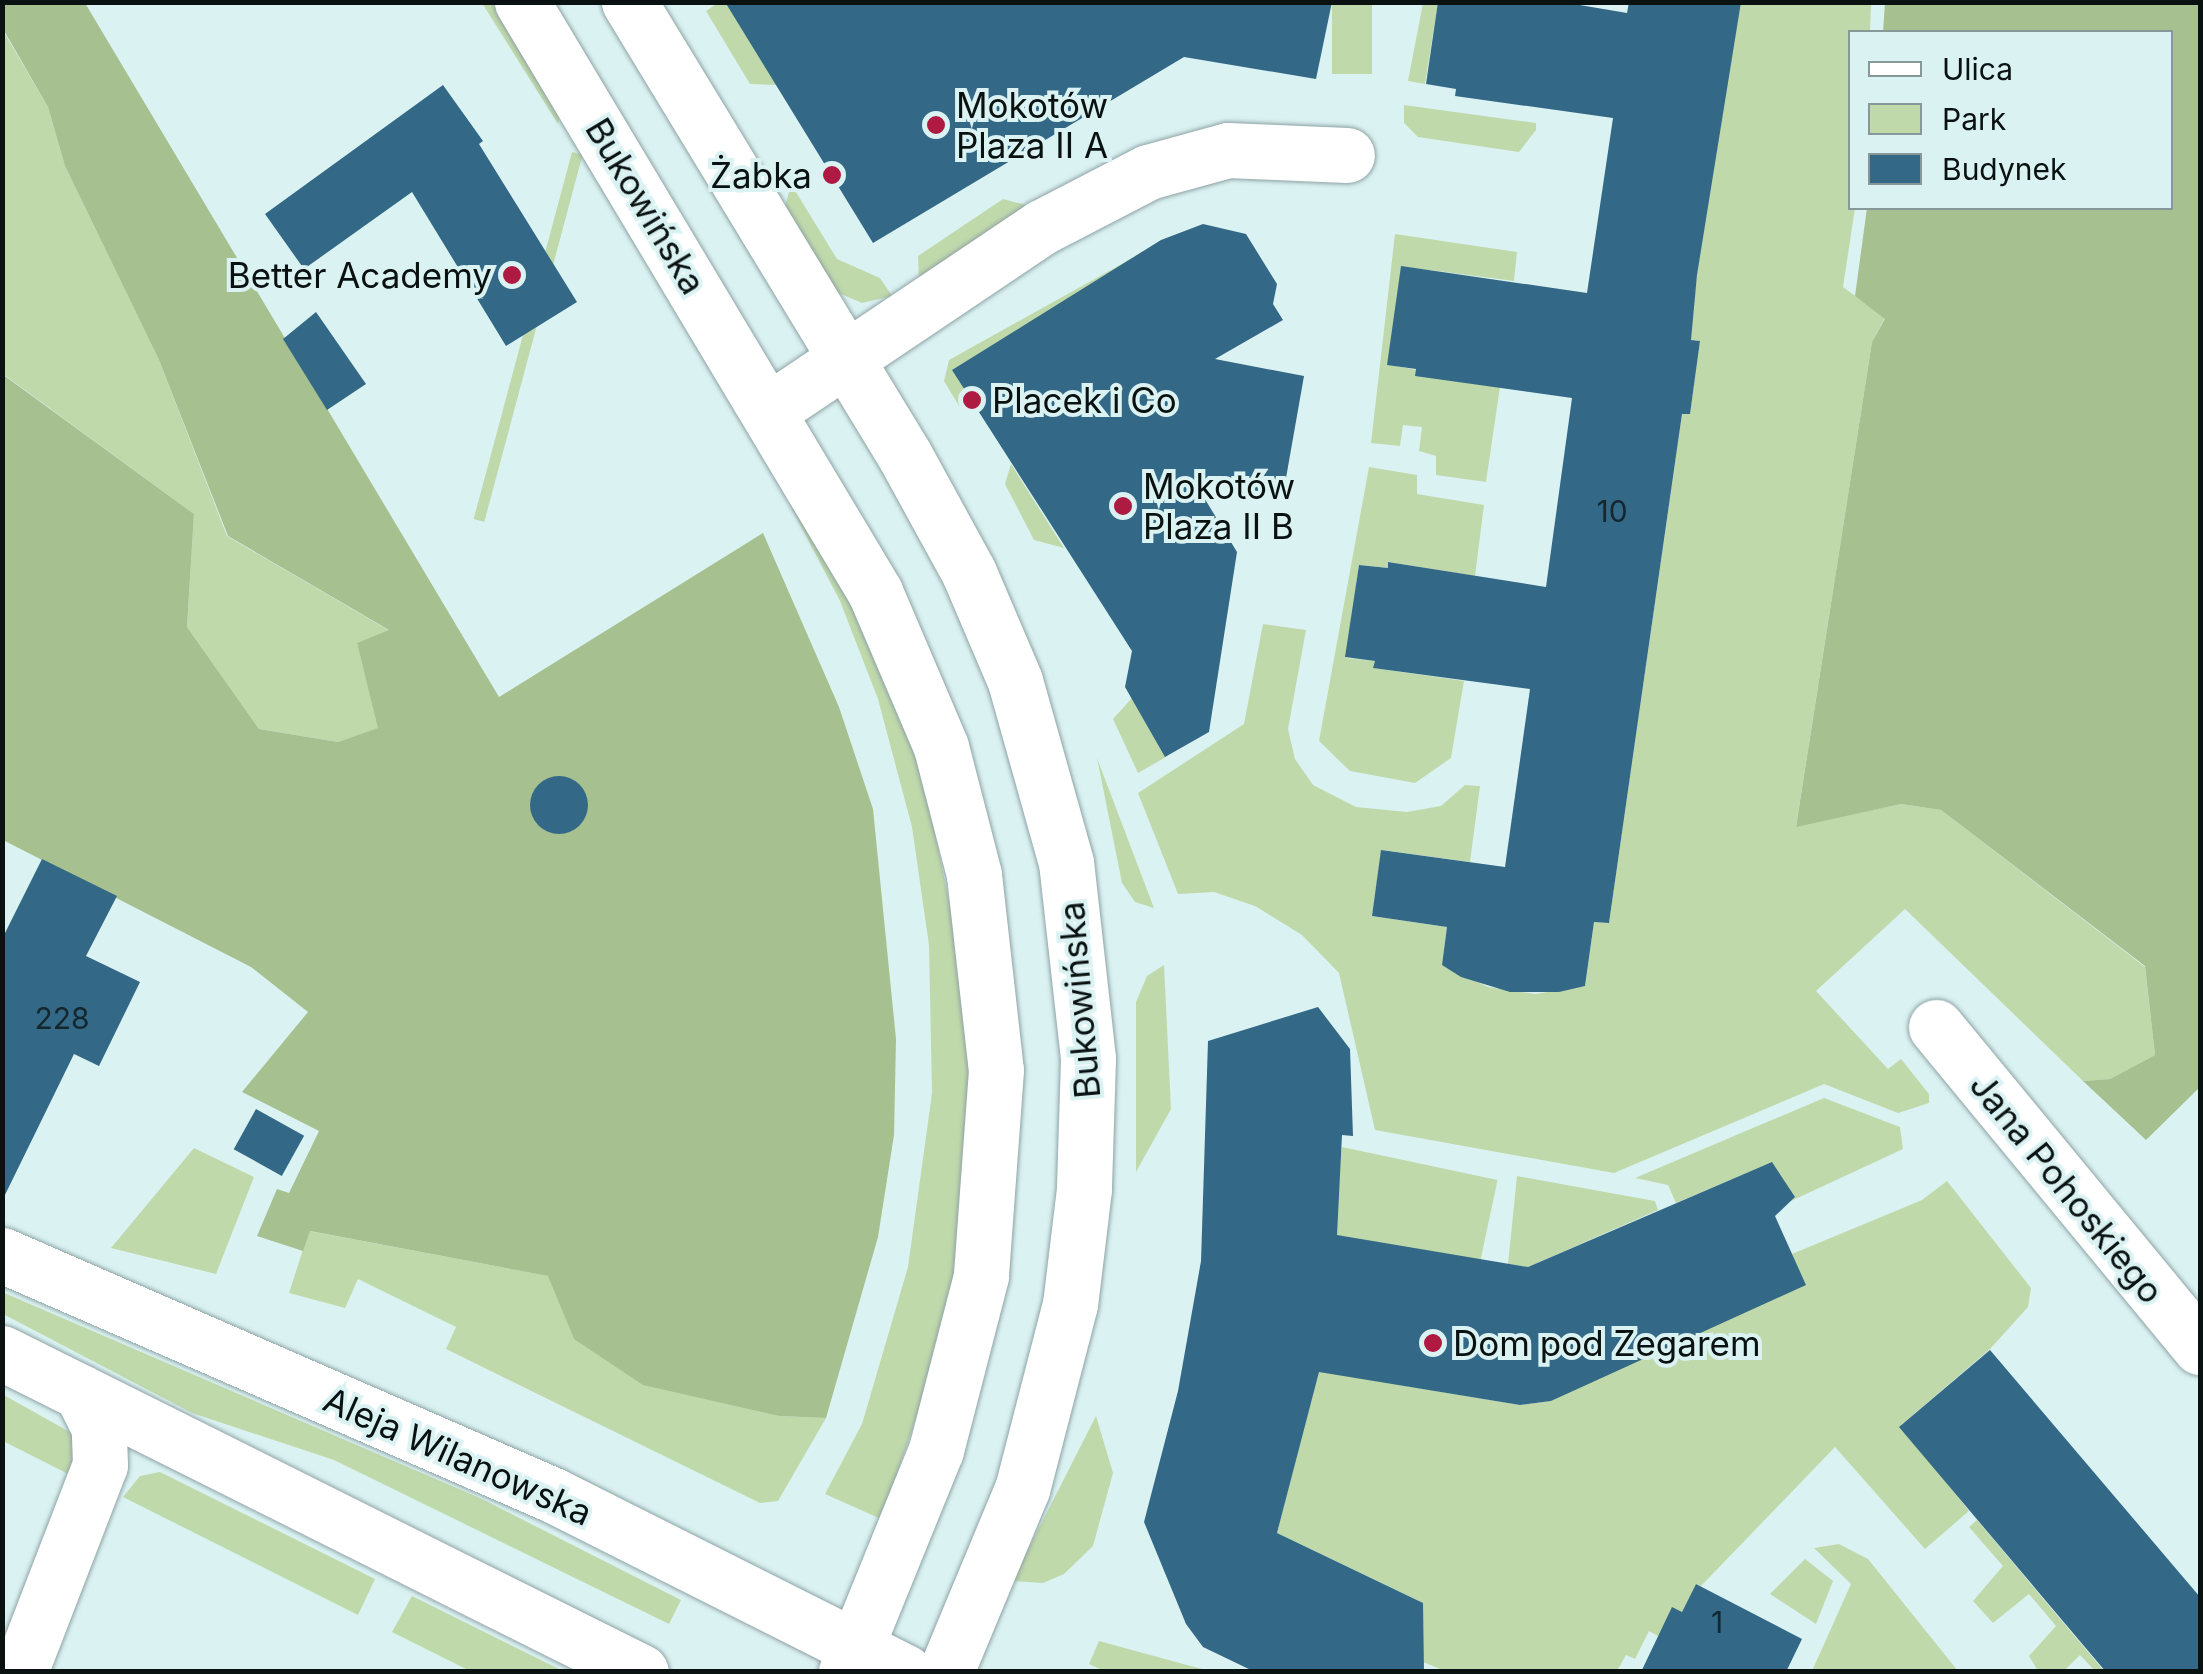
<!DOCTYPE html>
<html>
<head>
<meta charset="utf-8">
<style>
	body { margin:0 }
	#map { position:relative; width:2203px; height:1674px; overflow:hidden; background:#dbf2f3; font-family:Inter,sans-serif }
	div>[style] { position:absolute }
	.green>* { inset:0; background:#c0d9ab; transform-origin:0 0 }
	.forest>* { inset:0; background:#a6c08f }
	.building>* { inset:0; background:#336986; transform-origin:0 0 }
	.round { border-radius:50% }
	.roads { filter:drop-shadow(0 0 2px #8ea3a4) drop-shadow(0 0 2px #8ea3a4) }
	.minor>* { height:55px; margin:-27.5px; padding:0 27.5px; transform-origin:27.5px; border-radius:27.5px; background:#fff }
	.major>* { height:55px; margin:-27.5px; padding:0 27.5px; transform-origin:27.5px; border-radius:27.5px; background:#fff }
	.dots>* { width:28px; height:28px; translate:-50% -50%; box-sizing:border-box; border:5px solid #dbf2f3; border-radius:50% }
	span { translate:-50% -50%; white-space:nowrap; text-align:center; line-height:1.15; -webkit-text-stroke:8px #dbf2f3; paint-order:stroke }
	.number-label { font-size:30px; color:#14272e }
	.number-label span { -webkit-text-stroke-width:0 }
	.poi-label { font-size:35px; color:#091111 }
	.left { translate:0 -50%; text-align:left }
	.right { translate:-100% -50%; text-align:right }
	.street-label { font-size:35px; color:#091111 }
	.frame { position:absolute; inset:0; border:5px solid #091111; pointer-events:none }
	.legend { position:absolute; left:1848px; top:30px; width:325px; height:180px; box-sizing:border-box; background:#dbf2f3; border:2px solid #879899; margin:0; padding:12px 18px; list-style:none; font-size:30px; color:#091111 }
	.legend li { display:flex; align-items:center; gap:20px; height:50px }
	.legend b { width:50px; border:2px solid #879899 }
</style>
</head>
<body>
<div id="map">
	<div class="green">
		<div style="clip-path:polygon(482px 3px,492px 3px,560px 114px,558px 124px)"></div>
		<div style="clip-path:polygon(718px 3px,793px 3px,777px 85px,750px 84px,706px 11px)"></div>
		<div style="left:1332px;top:3px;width:40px;height:71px"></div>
		<div style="clip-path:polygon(1423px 3px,1438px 3px,1425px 84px,1408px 81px)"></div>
		<div style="clip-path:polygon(1740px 3px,1871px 3px,1870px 32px,1850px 32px,1855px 208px,1843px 287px,1885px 318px,1872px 342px,1796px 826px,1901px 804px,1941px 810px,2145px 967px,2155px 1055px,2110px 1079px,2083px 1081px,1905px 909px,1816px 991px,1888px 1069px,1901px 1059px,1929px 1094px,1929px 1103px,1898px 1113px,1824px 1084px,1614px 1173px,1375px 1130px,1339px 973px,1302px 935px,1255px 906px,1214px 892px,1178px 894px,1138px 793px,1244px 724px,1263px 624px,1306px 630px,1288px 729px,1295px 759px,1313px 785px,1356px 807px,1407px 812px,1441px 806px,1465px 785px,1480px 786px,1470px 862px,1382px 850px,1372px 916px,1447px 927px,1442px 965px,1488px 987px,1535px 994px,1585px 986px,1594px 922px,1609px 923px,1682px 414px,1690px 413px,1700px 341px,1690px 340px,1698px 264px)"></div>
		<div style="clip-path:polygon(2px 29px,48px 107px,65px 166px,159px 360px,227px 536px,390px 631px,357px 643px,379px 728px,338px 742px,259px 729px,187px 627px,194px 514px,3px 374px)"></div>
		<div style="clip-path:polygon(1404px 105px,1536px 123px,1536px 130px,1519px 152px,1418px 137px,1404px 123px)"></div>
		<div style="left:572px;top:152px;width:11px;height:380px;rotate:15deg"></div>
		<div style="clip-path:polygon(791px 184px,837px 259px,880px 278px,892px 296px,862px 303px,834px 291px,784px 211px)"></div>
		<div style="clip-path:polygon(1003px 199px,1030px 206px,919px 280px,918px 256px)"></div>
		<div style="clip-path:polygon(1395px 234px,1517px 252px,1514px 281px,1430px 270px,1387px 364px,1500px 387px,1486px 482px,1436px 475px,1436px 456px,1419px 451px,1422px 427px,1403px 425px,1400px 446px,1371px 443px)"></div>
		<div style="clip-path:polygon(1170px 237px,953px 370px,969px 396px,967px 408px,959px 406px,944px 381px,949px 360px)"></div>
		<div style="clip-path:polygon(1011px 464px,1064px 548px,1034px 540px,1005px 484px)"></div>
		<div style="clip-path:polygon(1369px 467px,1417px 475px,1417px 494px,1484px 505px,1475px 576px,1389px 562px,1388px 568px,1359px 565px,1346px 658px,1375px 661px,1374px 668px,1464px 681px,1451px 758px,1415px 783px,1350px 771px,1319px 741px)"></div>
		<div style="clip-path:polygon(791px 507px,802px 514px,866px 629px,924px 780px,963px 969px,970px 1094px,956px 1268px,934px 1367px,881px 1519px,825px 1494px,862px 1424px,908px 1267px,932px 1093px,929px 945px,912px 827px,878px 699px,840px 601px)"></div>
		<div style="clip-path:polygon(1132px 698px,1166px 757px,1138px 773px,1113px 719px)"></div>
		<div style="clip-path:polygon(1097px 758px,1154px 908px,1135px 902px,1122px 883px)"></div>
		<div style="clip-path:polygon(1164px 965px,1171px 1109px,1136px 1172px,1136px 1002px,1147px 976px)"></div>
		<div style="clip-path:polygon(1824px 1098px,1900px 1127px,1903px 1149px,1791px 1201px,1768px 1164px,1676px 1203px,1668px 1185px,1635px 1178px)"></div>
		<div style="left:1342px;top:1147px;width:159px;height:88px;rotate:12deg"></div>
		<div style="clip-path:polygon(194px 1148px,254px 1177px,216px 1274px,111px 1248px)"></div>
		<div style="clip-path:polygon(1517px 1176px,1655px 1201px,1658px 1210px,1528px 1267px,1508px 1264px)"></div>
		<div style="clip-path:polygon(1947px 1181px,2031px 1288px,2028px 1307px,1990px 1349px,1901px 1425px,1969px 1511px,1925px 1549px,1835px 1447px,1701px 1586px,1696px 1584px,1682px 1612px,1658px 1636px,1649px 1631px,1635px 1659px,1626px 1655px,1617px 1671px,1445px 1671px,1423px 1662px,1419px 1601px,1277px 1533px,1318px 1371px,1520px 1405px,1551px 1401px,1801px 1275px,1792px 1254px,1922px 1200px)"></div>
		<div style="clip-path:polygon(309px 1231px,549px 1276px,574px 1339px,780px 1416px,826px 1418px,778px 1501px,760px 1503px,446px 1349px,456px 1327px,358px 1279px,345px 1308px,289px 1293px)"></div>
		<div style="clip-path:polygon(2px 1292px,482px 1499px,681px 1600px,669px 1624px,334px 1460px,192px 1413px,3px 1314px)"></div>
		<div style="clip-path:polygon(2px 1394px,75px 1435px,74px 1477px,3px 1441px)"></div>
		<div style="clip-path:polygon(1096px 1416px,1113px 1473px,1093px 1546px,1064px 1574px,1043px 1583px,1012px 1581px)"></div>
		<div style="clip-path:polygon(160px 1472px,375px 1579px,358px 1615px,123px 1497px,140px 1476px)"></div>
		<div style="clip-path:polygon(1977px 1520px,2104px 1671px,2095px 1671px,2080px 1655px,2064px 1671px,2038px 1671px,2029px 1656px,2056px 1626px,2029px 1594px,1993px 1623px,1973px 1601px,2003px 1566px,1969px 1527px)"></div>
		<div style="clip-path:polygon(1839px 1544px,1868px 1559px,1958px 1671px,1812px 1671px,1851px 1584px,1814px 1548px)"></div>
		<div style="clip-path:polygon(1805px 1559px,1833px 1581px,1816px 1624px,1770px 1594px)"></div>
		<div style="clip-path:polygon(412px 1596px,563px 1671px,470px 1671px,392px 1632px)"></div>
		<div style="clip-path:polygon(1099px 1641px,1187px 1665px,1210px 1671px,1104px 1671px,1089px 1664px)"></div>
	</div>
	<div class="forest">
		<div style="clip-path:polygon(3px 3px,85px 3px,499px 697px,763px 533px,839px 707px,873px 809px,896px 1039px,894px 1135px,878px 1237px,826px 1418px,780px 1416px,643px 1385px,574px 1339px,548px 1276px,310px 1231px,303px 1251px,257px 1236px,277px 1189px,289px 1193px,319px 1131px,242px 1092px,308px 1012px,251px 967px,3px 840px,2px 374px,194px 514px,187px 627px,259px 729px,338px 742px,378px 728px,357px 643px,389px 630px,228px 536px,159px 360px,65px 166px,48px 107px,3px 29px)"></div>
		<div style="clip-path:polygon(1885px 3px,2200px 3px,2200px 1087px,2146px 1140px,2083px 1081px,2110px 1079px,2155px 1055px,2145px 966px,1941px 810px,1901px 804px,1796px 827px,1872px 342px,1885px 319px,1855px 296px,1867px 208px,2170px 208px,2170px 32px,1883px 32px)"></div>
	</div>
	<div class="building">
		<div style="clip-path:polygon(725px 2px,1332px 2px,1316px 79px,1184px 57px,873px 243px)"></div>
		<div style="clip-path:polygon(1438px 2px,1562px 2px,1627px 13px,1629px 2px,1741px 2px,1697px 275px,1691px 340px,1700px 341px,1690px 414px,1682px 414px,1609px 923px,1594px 922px,1585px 986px,1559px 992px,1510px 992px,1461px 977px,1442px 965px,1447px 927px,1372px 916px,1381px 850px,1505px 867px,1530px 689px,1373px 668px,1375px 661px,1345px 657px,1359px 565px,1388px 568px,1388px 562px,1546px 587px,1572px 398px,1415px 376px,1416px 369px,1387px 365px,1401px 266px,1587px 293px,1613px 118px,1455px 96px,1456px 89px,1426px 84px)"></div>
		<div style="clip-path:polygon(443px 85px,483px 141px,479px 144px,577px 302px,506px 346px,412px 192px,304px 269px,265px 214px)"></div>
		<div style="clip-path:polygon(1203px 224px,1246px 234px,1277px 284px,1273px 304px,1283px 320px,1215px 359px,1304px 376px,1283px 495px,1194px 481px,1237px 552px,1209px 732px,1165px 757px,1125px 687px,1132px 651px,952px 370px,1161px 240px)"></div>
		<div style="clip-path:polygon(316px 312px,366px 384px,327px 410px,283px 339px)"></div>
		<div class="round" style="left:530px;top:776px;width:58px;height:58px"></div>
		<div style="clip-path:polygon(42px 859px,117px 896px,86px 956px,140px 982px,99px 1066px,74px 1054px,2px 1201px,2px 939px)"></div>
		<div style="clip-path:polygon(1318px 1007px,1350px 1049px,1353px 1136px,1342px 1135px,1337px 1235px,1528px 1267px,1772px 1162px,1795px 1197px,1775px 1216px,1806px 1285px,1551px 1401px,1520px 1405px,1319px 1372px,1277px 1533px,1423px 1603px,1424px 1672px,1255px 1672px,1203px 1647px,1186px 1624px,1144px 1522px,1178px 1391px,1201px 1261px,1208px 1041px)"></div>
		<div style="left:256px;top:1109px;width:55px;height:46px;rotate:29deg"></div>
		<div style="clip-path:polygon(1990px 1350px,2200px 1597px,2200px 1672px,2106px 1672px,1899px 1427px)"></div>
		<div style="clip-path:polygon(1696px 1584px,1802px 1639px,1786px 1672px,1641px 1672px,1672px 1607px,1682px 1612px)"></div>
	</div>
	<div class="roads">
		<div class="minor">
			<div style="left:522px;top:2px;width:688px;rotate:59.11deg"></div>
			<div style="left:875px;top:592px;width:168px;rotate:66.9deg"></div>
			<div style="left:941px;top:747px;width:132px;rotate:75.5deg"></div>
			<div style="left:974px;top:875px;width:196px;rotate:83.6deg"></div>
			<div style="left:996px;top:1070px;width:207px;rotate:94.2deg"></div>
			<div style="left:981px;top:1276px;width:180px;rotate:104.5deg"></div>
			<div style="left:936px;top:1450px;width:240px;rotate:112.1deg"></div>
			<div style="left:629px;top:2px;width:531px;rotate:58.7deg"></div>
			<div style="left:905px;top:456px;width:133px;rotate:61.3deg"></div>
			<div style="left:969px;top:573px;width:117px;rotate:66.9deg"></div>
			<div style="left:1015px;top:681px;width:188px;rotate:74.3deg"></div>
			<div style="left:1066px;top:862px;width:198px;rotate:83.6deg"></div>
			<div style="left:1088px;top:1059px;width:130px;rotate:91.8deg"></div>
			<div style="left:1084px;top:1189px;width:116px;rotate:96.9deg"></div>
			<div style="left:1070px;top:1304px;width:191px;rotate:104.5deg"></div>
			<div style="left:1022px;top:1489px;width:198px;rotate:112.6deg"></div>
			<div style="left:768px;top:411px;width:330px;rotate:-33.9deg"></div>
			<div style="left:1042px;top:227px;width:119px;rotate:-27.4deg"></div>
			<div style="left:1148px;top:172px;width:83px;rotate:-15.4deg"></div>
			<div style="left:1228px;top:150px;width:119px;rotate:2.4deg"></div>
			<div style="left:1936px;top:1027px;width:415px;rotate:50.5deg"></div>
			<div style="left:20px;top:1672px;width:222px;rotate:-68.9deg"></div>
			<div style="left:100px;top:1465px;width:37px;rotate:-92deg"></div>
			<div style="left:99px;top:1428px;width:40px;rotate:-116.6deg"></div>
		</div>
		<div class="major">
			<div style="left:2px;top:1255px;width:601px;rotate:23.54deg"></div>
			<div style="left:553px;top:1495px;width:394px;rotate:26.7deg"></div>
			<div style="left:2px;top:1353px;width:714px;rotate:26.53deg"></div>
		</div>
	</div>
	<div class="dots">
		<div style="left:936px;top:125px;background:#ae1a42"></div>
		<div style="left:832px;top:175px;background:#ae1a42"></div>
		<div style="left:512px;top:275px;background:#ae1a42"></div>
		<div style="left:972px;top:400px;background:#ae1a42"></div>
		<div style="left:1123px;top:506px;background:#ae1a42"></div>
		<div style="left:1433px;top:1343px;background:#ae1a42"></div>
	</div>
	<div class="number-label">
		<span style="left:1612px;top:511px">10</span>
		<span style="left:62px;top:1018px">228</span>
		<span style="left:1717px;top:1622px">1</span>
	</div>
	<div class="poi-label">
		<span class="left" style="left:956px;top:125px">Mokotów<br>Plaza II A</span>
		<span class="right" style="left:812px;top:175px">Żabka</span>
		<span class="right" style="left:492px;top:275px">Better Academy</span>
		<span class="left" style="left:992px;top:400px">Placek i Co</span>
		<span class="left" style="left:1143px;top:506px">Mokotów<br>Plaza II B</span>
		<span class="left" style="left:1453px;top:1343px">Dom pod Zegarem</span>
	</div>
	<div class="street-label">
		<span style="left:646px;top:206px;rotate:59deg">Bukowińska</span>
		<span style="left:1079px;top:1000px;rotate:-95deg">Bukowińska</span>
		<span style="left:2067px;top:1188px;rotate:51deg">Jana Pohoskiego</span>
		<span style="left:458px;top:1456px;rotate:24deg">Aleja Wilanowska</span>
	</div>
	<div class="frame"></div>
	<ul class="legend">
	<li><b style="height:12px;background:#fff"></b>Ulica</li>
	<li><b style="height:28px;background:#c0d9ab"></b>Park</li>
	<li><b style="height:28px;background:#336986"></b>Budynek</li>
	</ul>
</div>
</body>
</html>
